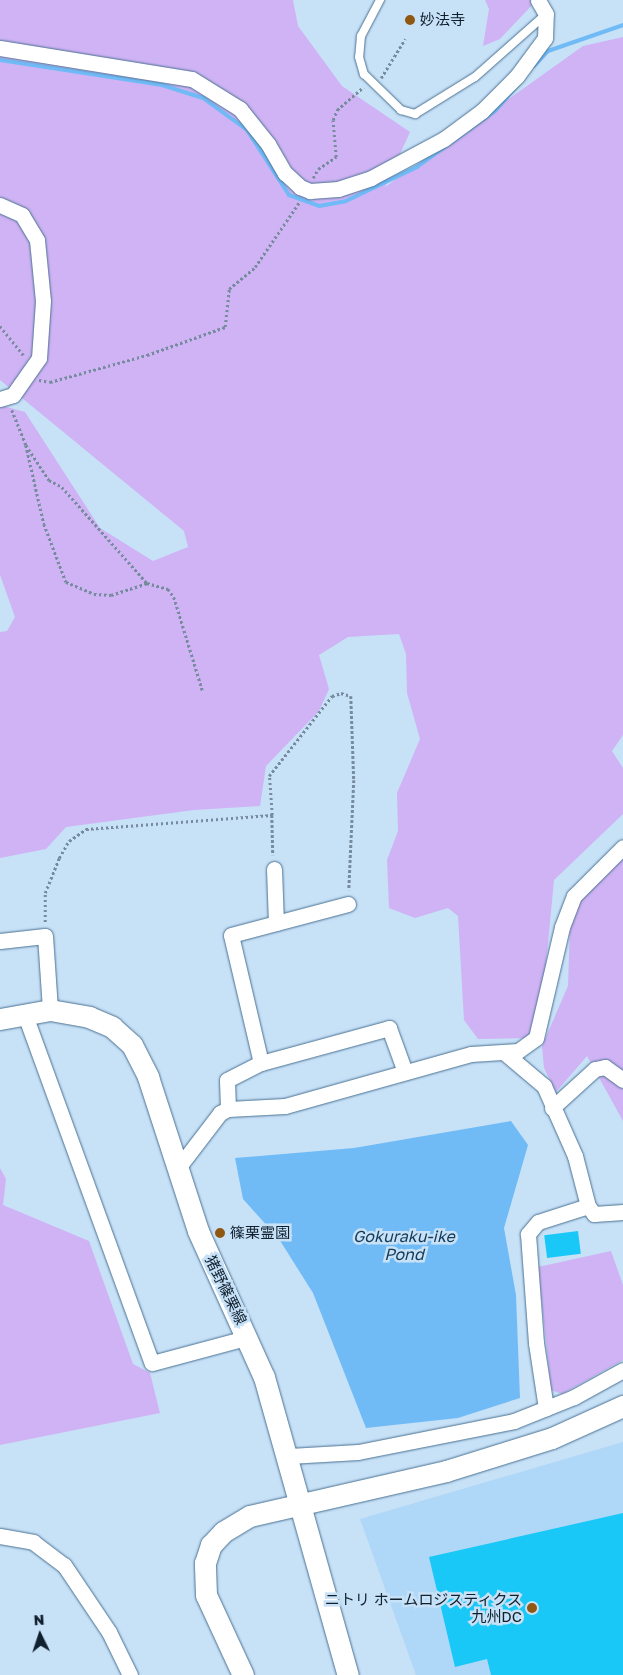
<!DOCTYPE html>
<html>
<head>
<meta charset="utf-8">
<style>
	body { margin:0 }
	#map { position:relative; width:623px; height:1675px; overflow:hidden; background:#c7e1f7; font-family:"Golos Text","Noto Sans JP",sans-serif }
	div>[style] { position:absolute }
	.built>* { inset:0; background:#afd7f8 }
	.green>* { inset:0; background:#cfb3f4 }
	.water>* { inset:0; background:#70bbf6 }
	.stream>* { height:4px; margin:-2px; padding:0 2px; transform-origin:2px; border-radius:2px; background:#70bbf6 }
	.building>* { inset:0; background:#1ac8f8; transform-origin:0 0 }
	.path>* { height:2.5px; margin-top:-1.25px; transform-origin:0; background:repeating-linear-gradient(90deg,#768c9e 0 2.5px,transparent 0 5px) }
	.roads { filter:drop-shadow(0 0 1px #497192) drop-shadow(0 0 1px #497192) }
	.lane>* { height:8px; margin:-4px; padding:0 4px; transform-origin:4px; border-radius:4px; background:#fff }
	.street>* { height:15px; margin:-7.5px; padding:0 7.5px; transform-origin:7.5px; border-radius:7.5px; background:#fff }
	.secondary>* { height:21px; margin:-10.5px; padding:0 10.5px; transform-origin:10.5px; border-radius:10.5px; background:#fff }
	.dots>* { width:14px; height:14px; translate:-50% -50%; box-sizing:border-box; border:2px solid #c7e1f7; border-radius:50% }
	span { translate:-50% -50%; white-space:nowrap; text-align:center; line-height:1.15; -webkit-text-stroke:5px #c7e1f7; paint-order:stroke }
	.poi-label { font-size:15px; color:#10202e }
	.left { translate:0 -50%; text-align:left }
	.right { translate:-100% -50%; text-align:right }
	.street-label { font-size:15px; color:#10202e }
	.water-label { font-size:16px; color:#133b59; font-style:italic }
	.north { position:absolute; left:15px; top:1610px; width:50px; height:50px; -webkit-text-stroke:4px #c7e1f7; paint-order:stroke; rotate:356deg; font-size:14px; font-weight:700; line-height:20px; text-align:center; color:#10202e }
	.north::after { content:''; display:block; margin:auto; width:18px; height:22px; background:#10202e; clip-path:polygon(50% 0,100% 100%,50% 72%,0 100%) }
</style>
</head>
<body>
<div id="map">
	<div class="built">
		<div style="clip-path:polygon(623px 1442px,623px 1675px,416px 1675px,360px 1519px)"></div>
	</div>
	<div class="green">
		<div style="clip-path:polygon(0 0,293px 0,298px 26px,342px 86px,410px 132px,385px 187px,583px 46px,623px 37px,623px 735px,612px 751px,623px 768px,623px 814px,554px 880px,540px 1028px,533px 1038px,478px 1039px,464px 1020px,458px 916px,448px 908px,415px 918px,389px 908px,387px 860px,398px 831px,397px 793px,420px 739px,407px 693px,406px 654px,399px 634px,348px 637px,319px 655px,329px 689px,319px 711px,266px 766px,260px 806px,194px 810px,66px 827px,46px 849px,0 858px,0 632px,7px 631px,15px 617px,0 575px,0 405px,25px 412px,100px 528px,153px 561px,188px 547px,184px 531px,0 380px)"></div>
		<div style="clip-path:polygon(485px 0,537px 0,500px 39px,483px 46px,489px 9px)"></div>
		<div style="clip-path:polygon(623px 847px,623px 1121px,587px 1056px,556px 1092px,544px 1068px,542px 1046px,568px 986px,571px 893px)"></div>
		<div style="clip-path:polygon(0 1168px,6px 1179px,3px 1205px,89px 1241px,133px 1364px,150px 1373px,160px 1413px,0 1445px)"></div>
		<div style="clip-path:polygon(611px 1251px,623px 1285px,623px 1360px,562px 1394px,551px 1390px,538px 1267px)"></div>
	</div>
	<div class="water">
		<div style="clip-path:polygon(511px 1121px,528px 1145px,504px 1228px,516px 1295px,520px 1398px,458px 1418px,366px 1428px,313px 1293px,279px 1239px,243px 1199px,235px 1158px,354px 1148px)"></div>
	</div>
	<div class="stream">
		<div style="left:0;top:60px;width:164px;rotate:8.8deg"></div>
		<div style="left:162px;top:85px;width:43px;rotate:17.6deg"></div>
		<div style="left:203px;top:98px;width:54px;rotate:36deg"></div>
		<div style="left:247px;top:130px;width:77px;rotate:57.1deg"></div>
		<div style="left:289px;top:195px;width:32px;rotate:20deg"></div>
		<div style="left:319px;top:206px;width:27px;rotate:-10deg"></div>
		<div style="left:346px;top:201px;width:79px;rotate:-25.6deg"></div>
		<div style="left:417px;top:167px;width:96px;rotate:-35.7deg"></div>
		<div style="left:495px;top:111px;width:35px;rotate:-49deg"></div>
		<div style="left:534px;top:66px;width:21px;rotate:-47deg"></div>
		<div style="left:548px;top:51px;width:79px;rotate:-19.1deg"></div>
	</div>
	<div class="building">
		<div style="left:578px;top:1231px;width:23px;height:34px;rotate:83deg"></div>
		<div style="clip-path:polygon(623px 1513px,623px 1675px,491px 1675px,487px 1659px,455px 1667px,429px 1557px)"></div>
	</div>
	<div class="path">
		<div style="left:381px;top:78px;width:46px;rotate:-58.4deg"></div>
		<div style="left:313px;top:178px;width:10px;rotate:-61deg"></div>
		<div style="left:318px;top:169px;width:22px;rotate:-34deg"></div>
		<div style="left:336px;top:157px;width:37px;rotate:-95deg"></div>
		<div style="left:333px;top:120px;width:11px;rotate:-68deg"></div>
		<div style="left:337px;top:110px;width:35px;rotate:-41deg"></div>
		<div style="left:0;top:326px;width:38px;rotate:51deg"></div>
		<div style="left:39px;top:380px;width:11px;rotate:10deg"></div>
		<div style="left:50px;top:382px;width:101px;rotate:-15.6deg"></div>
		<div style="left:147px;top:355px;width:83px;rotate:-19.7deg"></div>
		<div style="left:225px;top:327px;width:38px;rotate:-84deg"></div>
		<div style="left:229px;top:289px;width:34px;rotate:-40deg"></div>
		<div style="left:255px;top:267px;width:80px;rotate:-55.7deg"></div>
		<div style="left:12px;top:410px;width:38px;rotate:68deg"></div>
		<div style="left:26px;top:445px;width:42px;rotate:56.7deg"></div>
		<div style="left:49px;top:480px;width:15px;rotate:28deg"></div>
		<div style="left:62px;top:487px;width:128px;rotate:48.5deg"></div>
		<div style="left:26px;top:445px;width:81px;rotate:77.2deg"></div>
		<div style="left:44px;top:524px;width:62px;rotate:69.2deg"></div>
		<div style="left:66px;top:582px;width:30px;rotate:23deg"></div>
		<div style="left:94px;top:594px;width:17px;rotate:3deg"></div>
		<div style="left:111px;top:595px;width:38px;rotate:-18deg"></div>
		<div style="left:147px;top:583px;width:22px;rotate:16deg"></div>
		<div style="left:168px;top:589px;width:10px;rotate:53deg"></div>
		<div style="left:174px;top:597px;width:99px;rotate:73deg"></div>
		<div style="left:272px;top:815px;width:39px;rotate:-94deg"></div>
		<div style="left:269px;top:776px;width:102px;rotate:-51.8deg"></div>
		<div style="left:332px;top:696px;width:9px;rotate:-18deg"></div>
		<div style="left:341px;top:693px;width:10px;rotate:17deg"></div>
		<div style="left:351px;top:696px;width:84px;rotate:88deg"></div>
		<div style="left:354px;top:780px;width:110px;rotate:92.6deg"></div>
		<div style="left:45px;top:922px;width:29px;rotate:-90deg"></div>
		<div style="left:45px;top:893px;width:38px;rotate:-68deg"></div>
		<div style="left:59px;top:858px;width:20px;rotate:-60deg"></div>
		<div style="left:69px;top:841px;width:21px;rotate:-35deg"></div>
		<div style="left:86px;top:829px;width:187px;rotate:-4.3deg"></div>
		<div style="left:272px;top:815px;width:40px;rotate:88.6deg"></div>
	</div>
	<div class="roads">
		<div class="lane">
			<div style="left:380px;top:0;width:41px;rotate:117.8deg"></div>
			<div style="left:361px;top:36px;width:21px;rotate:95deg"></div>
			<div style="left:359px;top:57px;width:18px;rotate:74deg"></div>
			<div style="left:364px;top:74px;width:52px;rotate:44.2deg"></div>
			<div style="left:401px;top:110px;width:15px;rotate:16deg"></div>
			<div style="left:415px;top:114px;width:70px;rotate:-31.7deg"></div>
			<div style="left:475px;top:77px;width:92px;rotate:-41.5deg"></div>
		</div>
		<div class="street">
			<div style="left:0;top:48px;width:194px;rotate:9.2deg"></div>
			<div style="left:192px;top:79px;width:57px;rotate:32deg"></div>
			<div style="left:240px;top:109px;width:45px;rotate:51.3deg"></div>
			<div style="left:268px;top:144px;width:34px;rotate:60deg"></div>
			<div style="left:285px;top:173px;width:21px;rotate:43deg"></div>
			<div style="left:300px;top:187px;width:11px;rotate:22deg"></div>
			<div style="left:310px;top:191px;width:28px;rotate:-4deg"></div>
			<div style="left:338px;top:189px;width:35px;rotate:-18deg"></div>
			<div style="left:371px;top:178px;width:83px;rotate:-28.1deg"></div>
			<div style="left:444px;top:139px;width:47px;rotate:-36.4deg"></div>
			<div style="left:482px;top:111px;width:49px;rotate:-45deg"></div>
			<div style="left:517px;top:76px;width:47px;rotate:-53.6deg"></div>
			<div style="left:545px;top:38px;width:24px;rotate:-88deg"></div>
			<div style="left:546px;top:14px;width:16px;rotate:-120deg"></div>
			<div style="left:0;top:205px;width:24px;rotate:24deg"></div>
			<div style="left:22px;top:215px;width:29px;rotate:59deg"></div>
			<div style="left:37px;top:240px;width:61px;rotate:84.4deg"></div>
			<div style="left:43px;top:301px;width:57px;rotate:94deg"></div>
			<div style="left:39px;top:358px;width:45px;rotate:125.1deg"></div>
			<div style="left:13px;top:395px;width:14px;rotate:163deg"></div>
			<div style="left:274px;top:869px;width:54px;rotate:87.9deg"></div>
			<div style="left:0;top:941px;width:45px;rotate:-6.3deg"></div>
			<div style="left:45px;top:936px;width:74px;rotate:86.1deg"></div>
			<div style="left:25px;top:1015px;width:370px;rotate:70deg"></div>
			<div style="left:152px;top:1363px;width:100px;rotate:-15deg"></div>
			<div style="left:506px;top:1054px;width:50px;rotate:40.1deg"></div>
			<div style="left:544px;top:1086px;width:77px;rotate:66.1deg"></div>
			<div style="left:575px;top:1156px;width:52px;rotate:75.4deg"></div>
			<div style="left:588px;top:1206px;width:52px;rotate:162.3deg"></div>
			<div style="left:538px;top:1222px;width:16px;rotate:130deg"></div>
			<div style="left:528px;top:1234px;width:109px;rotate:85.8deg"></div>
			<div style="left:536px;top:1343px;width:66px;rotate:81.3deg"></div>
			<div style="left:261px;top:1063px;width:131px;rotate:-103.2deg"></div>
			<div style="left:231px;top:935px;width:121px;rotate:-14.8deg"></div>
			<div style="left:552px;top:1108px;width:58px;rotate:-42.2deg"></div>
			<div style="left:595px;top:1069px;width:10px;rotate:-11deg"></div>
			<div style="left:605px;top:1067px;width:22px;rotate:36deg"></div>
			<div style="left:228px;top:1109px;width:29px;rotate:-92deg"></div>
			<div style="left:227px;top:1080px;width:38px;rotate:-27deg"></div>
			<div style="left:261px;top:1063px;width:133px;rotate:-15.3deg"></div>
			<div style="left:389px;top:1028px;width:47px;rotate:70deg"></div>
			<div style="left:178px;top:1168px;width:69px;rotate:-52.6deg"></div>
			<div style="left:220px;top:1113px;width:9px;rotate:-27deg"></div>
			<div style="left:228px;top:1109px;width:57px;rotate:-3deg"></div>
			<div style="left:285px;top:1106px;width:193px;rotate:-15.6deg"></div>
			<div style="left:471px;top:1054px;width:47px;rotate:-3.7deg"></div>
			<div style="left:518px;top:1051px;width:22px;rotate:-36deg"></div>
			<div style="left:536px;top:1038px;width:114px;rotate:-76.8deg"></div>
			<div style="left:562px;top:927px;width:33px;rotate:-69deg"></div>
			<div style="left:574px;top:896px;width:69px;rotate:-45deg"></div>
			<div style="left:588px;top:1206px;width:10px;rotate:53deg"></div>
			<div style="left:594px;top:1214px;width:29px;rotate:-4deg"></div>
			<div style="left:289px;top:1456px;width:69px;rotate:-3.3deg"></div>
			<div style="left:358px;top:1452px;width:159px;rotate:-11.2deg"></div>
			<div style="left:514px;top:1421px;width:65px;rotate:-21.8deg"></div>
			<div style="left:574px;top:1397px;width:56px;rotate:-28.9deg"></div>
			<div style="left:0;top:1536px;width:34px;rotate:10deg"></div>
			<div style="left:33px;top:1542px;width:39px;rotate:37deg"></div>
			<div style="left:64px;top:1565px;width:81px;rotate:56.1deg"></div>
			<div style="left:109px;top:1632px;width:48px;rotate:64deg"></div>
		</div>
		<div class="secondary">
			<div style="left:0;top:1019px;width:51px;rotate:-10.2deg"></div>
			<div style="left:50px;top:1010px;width:40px;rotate:10deg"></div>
			<div style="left:89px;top:1017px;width:25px;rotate:23deg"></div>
			<div style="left:112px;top:1027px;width:27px;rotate:42deg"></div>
			<div style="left:132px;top:1045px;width:36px;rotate:63deg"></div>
			<div style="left:148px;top:1077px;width:162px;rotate:72deg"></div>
			<div style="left:198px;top:1231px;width:160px;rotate:65.7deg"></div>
			<div style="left:264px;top:1377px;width:310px;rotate:74.3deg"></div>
			<div style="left:243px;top:1675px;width:88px;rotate:-114.8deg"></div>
			<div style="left:206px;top:1595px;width:32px;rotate:-92deg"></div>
			<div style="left:205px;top:1563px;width:19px;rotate:-72deg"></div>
			<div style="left:211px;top:1545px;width:18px;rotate:-47deg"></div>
			<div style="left:223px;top:1532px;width:31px;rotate:-31deg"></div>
			<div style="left:250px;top:1516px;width:201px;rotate:-12.9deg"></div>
			<div style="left:446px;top:1471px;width:111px;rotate:-17.3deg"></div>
			<div style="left:552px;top:1438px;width:78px;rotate:-24.3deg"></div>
		</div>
	</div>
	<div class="dots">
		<div style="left:410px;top:20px;background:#905712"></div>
		<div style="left:220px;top:1233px;background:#905712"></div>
		<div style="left:532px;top:1608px;background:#905712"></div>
	</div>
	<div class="poi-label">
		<span class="left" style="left:420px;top:20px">妙法寺</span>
		<span class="left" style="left:230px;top:1233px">篠栗霊園</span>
		<span class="right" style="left:522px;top:1608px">ニトリ ホームロジスティクス<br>九州DC</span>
	</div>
	<div class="street-label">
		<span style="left:226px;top:1290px;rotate:64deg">猪野篠栗線</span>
	</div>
	<div class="water-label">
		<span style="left:404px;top:1245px">Gokuraku-ike<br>Pond</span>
	</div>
	<div class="north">N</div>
</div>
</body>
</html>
